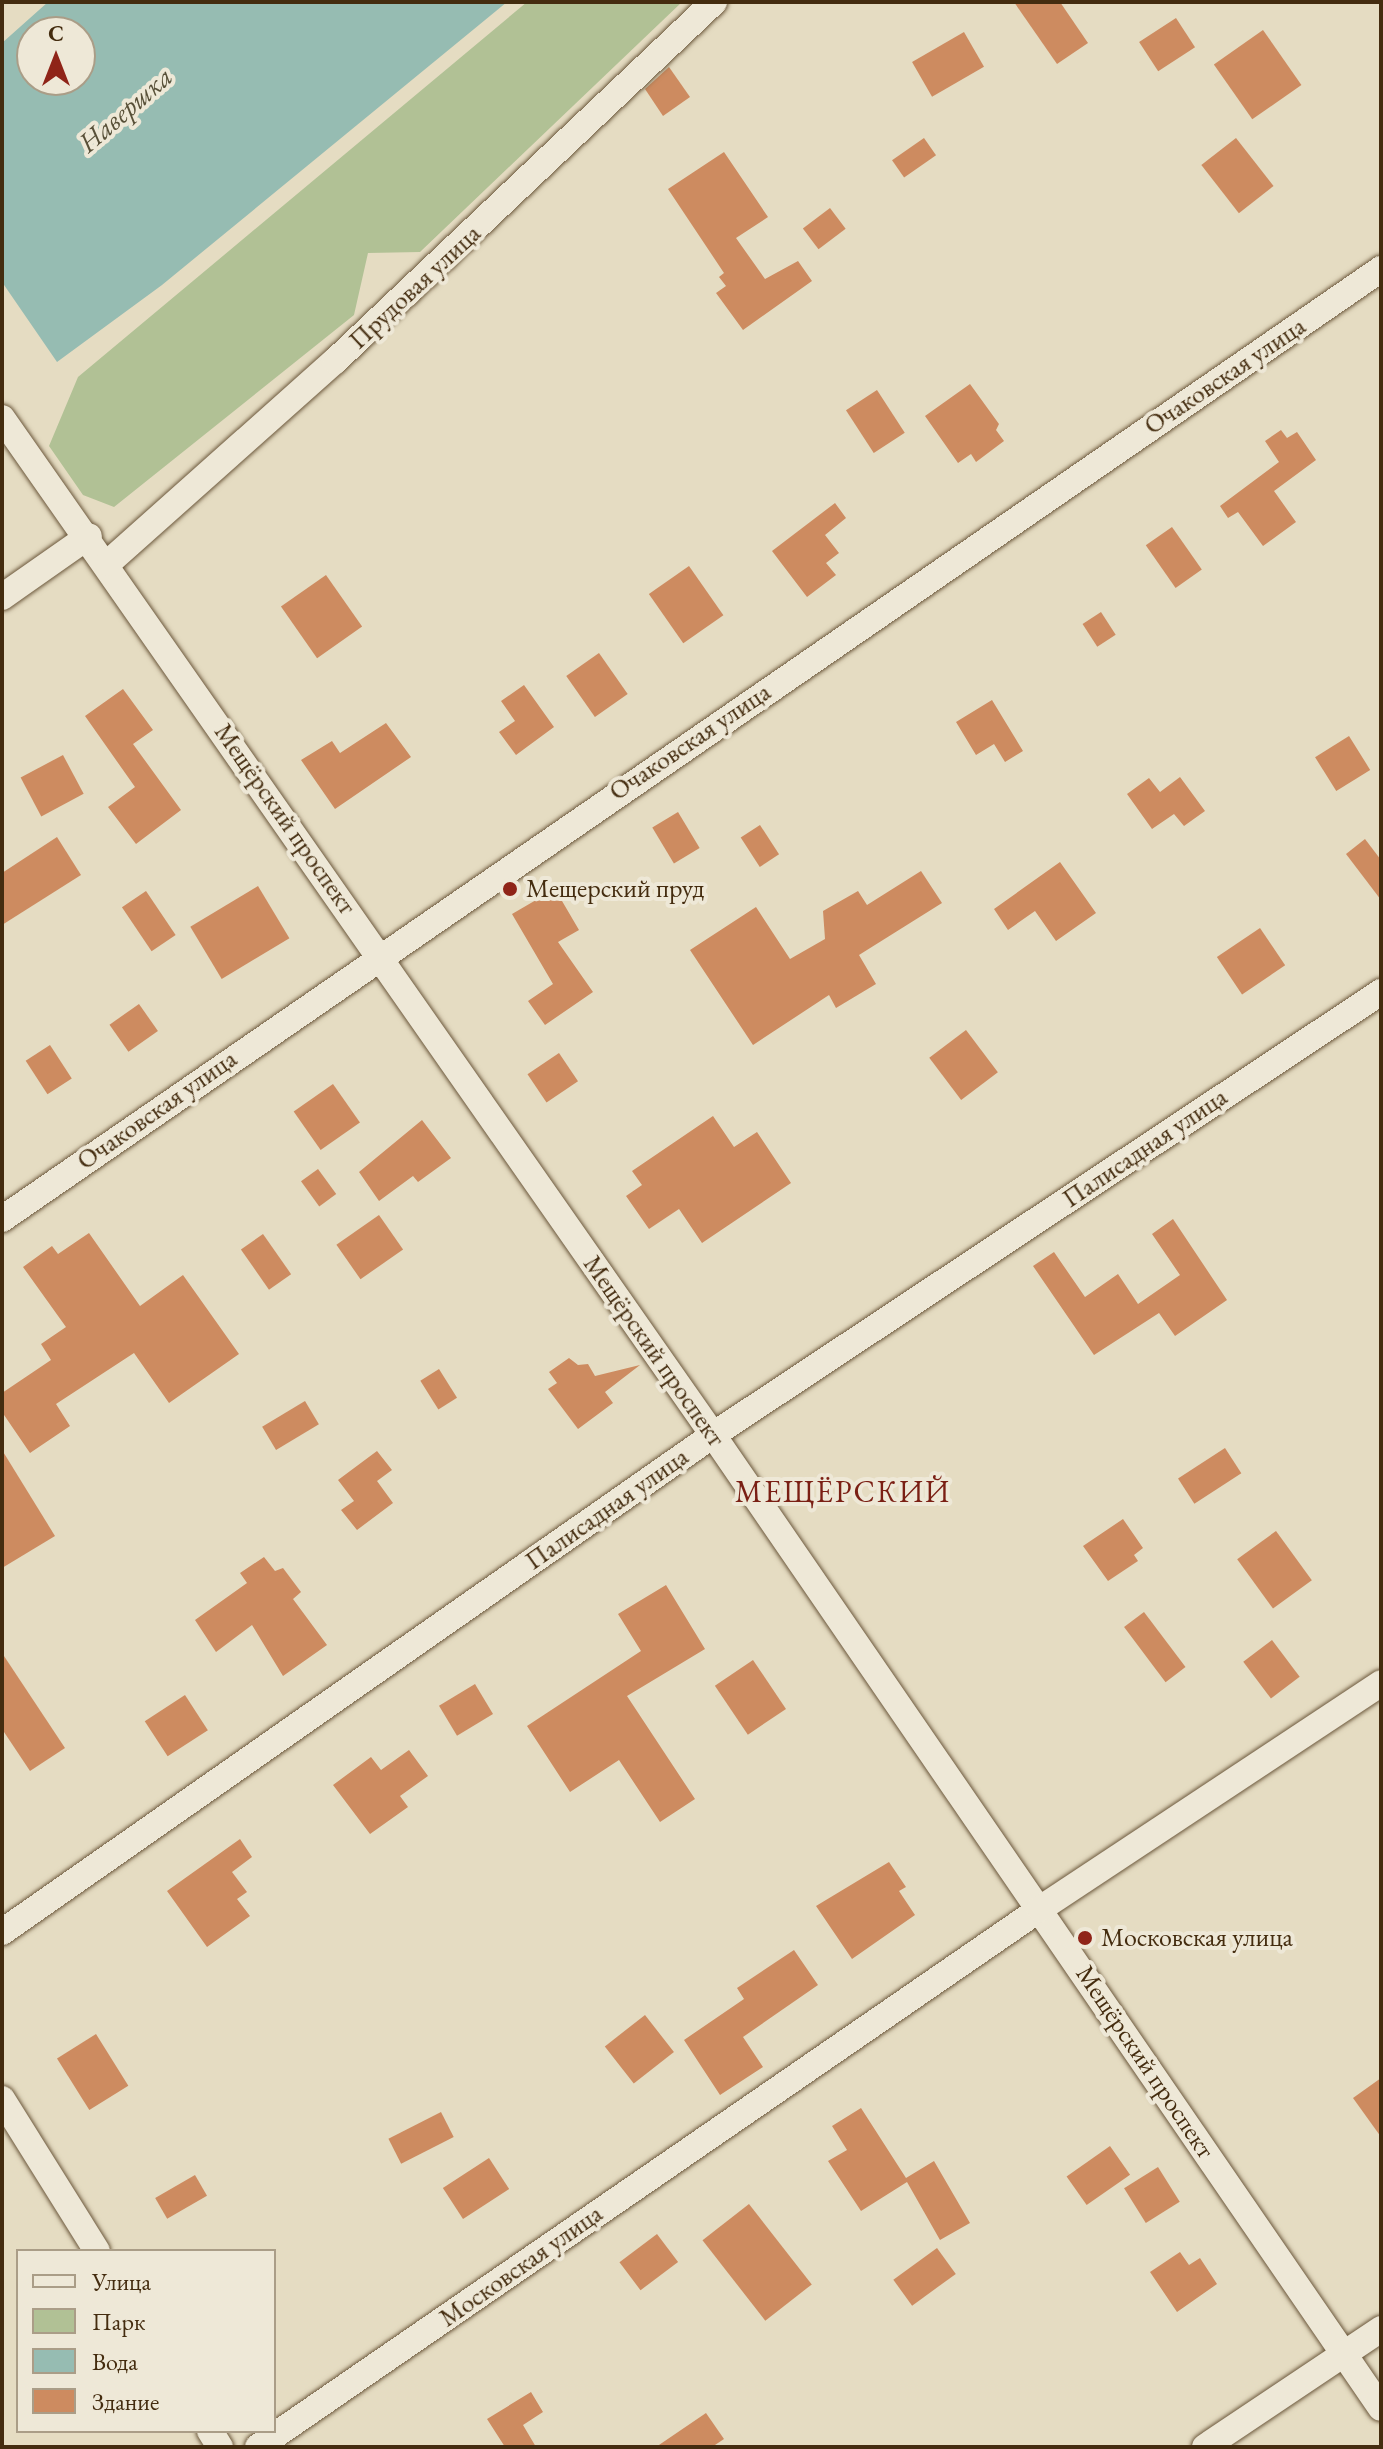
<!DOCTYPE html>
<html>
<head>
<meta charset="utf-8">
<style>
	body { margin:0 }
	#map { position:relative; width:1383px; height:2449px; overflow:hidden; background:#e5dcc2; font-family:"EB Garamond",serif }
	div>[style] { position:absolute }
	.green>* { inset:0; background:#b1c195 }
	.water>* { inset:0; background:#96bcb2 }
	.building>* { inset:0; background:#cd8b60; transform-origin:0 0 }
	.roads { filter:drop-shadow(0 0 2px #6c583c) drop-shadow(0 0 2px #6c583c) }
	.minor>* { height:26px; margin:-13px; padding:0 13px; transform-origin:13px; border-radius:13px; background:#eee8d7 }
	.dots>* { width:22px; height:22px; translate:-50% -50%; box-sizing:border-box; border:4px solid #eee8d7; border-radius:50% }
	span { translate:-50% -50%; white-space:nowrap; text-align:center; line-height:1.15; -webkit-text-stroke:8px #eee8d7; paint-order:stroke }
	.street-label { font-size:26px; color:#442c0f }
	.poi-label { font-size:26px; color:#442c0f }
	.left { translate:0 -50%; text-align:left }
	.water-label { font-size:28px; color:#585038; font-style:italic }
	.quarter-label { font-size:30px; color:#7a1f14; letter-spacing:2px }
	.frame { position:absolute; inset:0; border:4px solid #442c0f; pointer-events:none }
	.legend { position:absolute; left:16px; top:2249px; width:260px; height:184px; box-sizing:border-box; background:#eee8d7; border:2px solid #aa9d87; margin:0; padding:10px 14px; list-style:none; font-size:24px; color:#442c0f }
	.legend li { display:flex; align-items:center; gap:16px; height:40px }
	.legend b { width:40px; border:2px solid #aa9d87 }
	.north { position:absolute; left:16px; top:16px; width:80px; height:80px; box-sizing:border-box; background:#eee8d7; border:2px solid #aa9d87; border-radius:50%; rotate:0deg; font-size:22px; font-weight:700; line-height:32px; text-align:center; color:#442c0f }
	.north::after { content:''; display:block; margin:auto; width:28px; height:36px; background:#8f2418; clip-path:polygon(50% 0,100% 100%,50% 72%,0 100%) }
</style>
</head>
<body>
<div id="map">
	<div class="green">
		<div style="clip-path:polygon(527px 2px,682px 2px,420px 252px,368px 253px,354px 315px,114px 507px,83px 495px,49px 446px,78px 377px)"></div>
	</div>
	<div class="water">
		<div style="clip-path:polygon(evenodd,48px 2px,507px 2px,162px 285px,57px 362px,2px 282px,2px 43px,48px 2px,32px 32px,80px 32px,80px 80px,32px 80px,32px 32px)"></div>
	</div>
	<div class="building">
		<div style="clip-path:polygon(1014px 2px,1060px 2px,1088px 43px,1057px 64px)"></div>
		<div style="left:1176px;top:18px;width:35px;height:44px;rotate:57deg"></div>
		<div style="left:1263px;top:30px;width:67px;height:60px;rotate:55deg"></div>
		<div style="left:964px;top:32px;width:40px;height:60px;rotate:60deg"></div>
		<div style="clip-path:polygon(669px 67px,690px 97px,663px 116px,645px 89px)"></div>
		<div style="left:924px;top:138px;width:21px;height:39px;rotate:55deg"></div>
		<div style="left:1236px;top:138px;width:61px;height:44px;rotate:52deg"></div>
		<div style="clip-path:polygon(724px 152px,768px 217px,736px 238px,765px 279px,798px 261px,812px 281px,743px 330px,716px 293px,726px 286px,719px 277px,724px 273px,668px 189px)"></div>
		<div style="left:830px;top:208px;width:26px;height:34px;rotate:53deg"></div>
		<div style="clip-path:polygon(970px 384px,999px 424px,996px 430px,1004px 441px,976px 462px,971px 454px,958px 463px,925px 416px)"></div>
		<div style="left:877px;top:390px;width:51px;height:37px;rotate:57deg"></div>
		<div style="clip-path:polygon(1281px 430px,1287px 438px,1297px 432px,1316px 460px,1274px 491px,1296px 522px,1263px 546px,1238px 512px,1228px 518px,1220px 506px,1279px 462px,1265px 441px)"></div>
		<div style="clip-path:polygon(835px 503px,846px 518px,825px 535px,839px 553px,826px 563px,836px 575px,807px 597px,772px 551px)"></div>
		<div style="left:1172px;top:527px;width:52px;height:32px;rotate:55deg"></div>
		<div style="left:689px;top:566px;width:60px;height:49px;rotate:55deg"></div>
		<div style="left:326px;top:575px;width:63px;height:55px;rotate:55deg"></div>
		<div style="left:1101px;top:612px;width:27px;height:22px;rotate:57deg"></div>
		<div style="left:599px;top:653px;width:50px;height:40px;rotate:55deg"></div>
		<div style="clip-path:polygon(524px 685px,554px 727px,516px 755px,499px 732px,515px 721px,501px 701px)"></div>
		<div style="clip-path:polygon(123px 689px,153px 730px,133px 744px,181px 810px,136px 844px,108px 807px,135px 787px,85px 716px)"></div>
		<div style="clip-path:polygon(992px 700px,1023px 751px,1005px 762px,994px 744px,976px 755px,956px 722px)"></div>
		<div style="clip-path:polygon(386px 723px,411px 757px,335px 809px,301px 760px,332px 741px,340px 753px)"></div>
		<div style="left:1349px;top:736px;width:40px;height:40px;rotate:58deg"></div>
		<div style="left:63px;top:755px;width:44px;height:48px;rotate:62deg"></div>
		<div style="clip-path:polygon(1180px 777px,1205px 811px,1184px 826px,1174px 814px,1152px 829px,1127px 794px,1149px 778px,1160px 792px)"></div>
		<div style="left:678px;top:812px;width:42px;height:30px;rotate:59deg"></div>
		<div style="left:760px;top:825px;width:35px;height:23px;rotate:57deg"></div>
		<div style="clip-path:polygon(57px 837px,81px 875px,2px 925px,2px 873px)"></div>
		<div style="clip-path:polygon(1365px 839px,1381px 860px,1381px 900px,1346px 854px)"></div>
		<div style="clip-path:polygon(1060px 862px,1096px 913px,1056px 941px,1035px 911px,1008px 930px,994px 909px)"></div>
		<div style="clip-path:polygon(921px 871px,942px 903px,859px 955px,876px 984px,836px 1008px,829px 995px,753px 1045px,690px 950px,756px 907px,790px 959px,825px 939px,823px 911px,858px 891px,867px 905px)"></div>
		<div style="left:258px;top:886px;width:61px;height:79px;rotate:59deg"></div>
		<div style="clip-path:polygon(555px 889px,579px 930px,558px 942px,593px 992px,545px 1025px,528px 1001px,553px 984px,512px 914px)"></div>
		<div style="left:146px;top:891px;width:53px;height:29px;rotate:56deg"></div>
		<div style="left:1260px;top:928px;width:45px;height:52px;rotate:56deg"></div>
		<div style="left:139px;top:1004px;width:33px;height:36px;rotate:55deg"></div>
		<div style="left:966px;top:1030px;width:53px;height:46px;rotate:53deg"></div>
		<div style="left:50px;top:1045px;width:40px;height:29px;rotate:57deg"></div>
		<div style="left:559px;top:1053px;width:34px;height:38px;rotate:56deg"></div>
		<div style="left:333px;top:1084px;width:47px;height:48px;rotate:55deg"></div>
		<div style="clip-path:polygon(713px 1116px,734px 1147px,757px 1132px,791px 1183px,702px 1243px,679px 1209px,649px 1229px,626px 1196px,642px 1185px,632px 1171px)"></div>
		<div style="clip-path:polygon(422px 1120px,451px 1158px,418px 1182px,413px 1176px,379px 1201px,359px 1172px)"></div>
		<div style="left:318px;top:1169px;width:31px;height:21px;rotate:54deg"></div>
		<div style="left:379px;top:1215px;width:42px;height:52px;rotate:55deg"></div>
		<div style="clip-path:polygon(1173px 1219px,1227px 1300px,1175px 1336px,1159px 1313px,1094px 1355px,1033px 1266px,1054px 1252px,1085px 1297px,1118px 1274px,1138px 1304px,1180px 1275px,1152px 1234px)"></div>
		<div style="clip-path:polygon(89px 1233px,140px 1306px,183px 1275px,239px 1354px,169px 1403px,134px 1353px,56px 1404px,70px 1426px,30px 1453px,2px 1412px,2px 1393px,51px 1360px,41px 1344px,66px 1327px,23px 1267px,52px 1246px,58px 1254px)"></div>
		<div style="left:263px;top:1234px;width:49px;height:27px;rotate:55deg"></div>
		<div style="clip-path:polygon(569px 1358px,578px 1365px,588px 1364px,595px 1376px,640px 1365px,605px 1392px,613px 1403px,578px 1429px,548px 1389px,557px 1383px,549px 1372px)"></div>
		<div style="left:439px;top:1369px;width:34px;height:22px;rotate:58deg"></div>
		<div style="left:305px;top:1401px;width:27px;height:50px;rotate:59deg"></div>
		<div style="left:1225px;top:1448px;width:30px;height:56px;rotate:57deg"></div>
		<div style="clip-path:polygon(2px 1450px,55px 1536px,2px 1568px)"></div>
		<div style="clip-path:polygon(377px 1451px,392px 1470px,377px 1481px,393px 1503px,357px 1530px,341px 1510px,354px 1501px,338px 1480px)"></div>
		<div style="clip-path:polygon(1123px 1519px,1143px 1548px,1134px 1555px,1138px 1561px,1108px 1581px,1083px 1546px)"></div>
		<div style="left:1276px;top:1531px;width:61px;height:48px;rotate:54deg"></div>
		<div style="clip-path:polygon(264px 1557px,275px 1571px,283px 1568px,301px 1592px,293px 1599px,327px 1645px,283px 1676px,252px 1625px,216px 1652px,195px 1620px,247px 1583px,240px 1573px)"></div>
		<div style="clip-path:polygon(666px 1585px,705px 1649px,627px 1696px,695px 1799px,660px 1822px,619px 1760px,570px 1792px,527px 1726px,641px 1651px,618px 1614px)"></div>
		<div style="left:1144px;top:1612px;width:69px;height:25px;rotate:53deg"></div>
		<div style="left:1272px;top:1640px;width:46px;height:36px;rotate:53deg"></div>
		<div style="clip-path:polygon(2px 1653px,65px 1748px,30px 1771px,2px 1729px)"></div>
		<div style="left:753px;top:1660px;width:59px;height:46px;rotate:56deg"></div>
		<div style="left:475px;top:1684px;width:35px;height:42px;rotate:59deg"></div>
		<div style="left:185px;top:1695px;width:42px;height:48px;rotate:57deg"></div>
		<div style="clip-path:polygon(409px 1750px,428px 1776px,400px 1796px,408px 1807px,370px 1834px,333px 1785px,371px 1757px,381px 1770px)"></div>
		<div style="clip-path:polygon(240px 1839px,252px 1857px,232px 1872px,247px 1892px,237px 1899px,250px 1916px,207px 1947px,167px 1891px)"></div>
		<div style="clip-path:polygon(889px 1862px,906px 1887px,899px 1891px,915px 1915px,852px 1959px,816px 1906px)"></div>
		<div style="clip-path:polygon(794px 1950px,818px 1985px,743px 2037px,763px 2067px,720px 2095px,684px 2040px,744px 1999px,737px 1988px)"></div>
		<div style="left:645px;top:2015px;width:47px;height:51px;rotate:52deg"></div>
		<div style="left:96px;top:2034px;width:61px;height:46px;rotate:58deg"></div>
		<div style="clip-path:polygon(1381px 2078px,1381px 2137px,1353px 2098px)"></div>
		<div style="clip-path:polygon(861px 2108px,906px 2178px,934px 2161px,970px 2223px,940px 2240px,907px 2182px,861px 2211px,828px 2161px,847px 2150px,832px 2126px)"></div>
		<div style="left:441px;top:2112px;width:28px;height:59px;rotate:63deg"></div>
		<div style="left:1110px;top:2146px;width:35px;height:53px;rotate:55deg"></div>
		<div style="left:489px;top:2158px;width:37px;height:55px;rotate:57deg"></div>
		<div style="left:1158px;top:2167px;width:41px;height:40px;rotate:58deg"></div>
		<div style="left:195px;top:2175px;width:24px;height:46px;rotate:60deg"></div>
		<div style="left:749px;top:2204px;width:102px;height:59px;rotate:52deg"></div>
		<div style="left:657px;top:2234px;width:35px;height:47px;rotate:53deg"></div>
		<div style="left:937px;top:2248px;width:32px;height:54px;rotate:54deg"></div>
		<div style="clip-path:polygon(1180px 2252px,1189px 2265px,1200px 2258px,1217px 2284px,1177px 2312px,1150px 2272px)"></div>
		<div style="clip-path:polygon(531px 2392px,543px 2412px,523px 2425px,536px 2447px,505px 2447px,487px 2419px)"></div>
		<div style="clip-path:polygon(706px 2413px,724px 2439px,712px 2447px,656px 2447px)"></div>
	</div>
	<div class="roads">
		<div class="minor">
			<div style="left:2px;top:418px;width:1241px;rotate:55.04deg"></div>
			<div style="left:713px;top:1435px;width:1180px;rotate:55.53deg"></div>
			<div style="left:108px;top:563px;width:304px;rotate:-41.7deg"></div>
			<div style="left:335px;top:361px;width:522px;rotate:-43.45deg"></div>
			<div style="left:2px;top:597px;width:106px;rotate:-35deg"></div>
			<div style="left:2px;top:1219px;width:1675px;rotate:-34.56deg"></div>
			<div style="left:2px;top:1932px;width:867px;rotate:-34.95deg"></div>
			<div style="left:713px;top:1435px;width:802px;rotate:-33.55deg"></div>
			<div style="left:2px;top:2099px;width:179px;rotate:58deg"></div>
			<div style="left:210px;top:2431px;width:19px;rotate:58deg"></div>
			<div style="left:258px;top:2447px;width:949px;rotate:-34.53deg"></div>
			<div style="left:1040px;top:1909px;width:409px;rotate:-33.5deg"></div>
			<div style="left:1205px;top:2447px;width:212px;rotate:-33.8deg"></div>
		</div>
	</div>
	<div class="dots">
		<div style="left:510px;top:889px;background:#8f2418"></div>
		<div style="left:1085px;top:1938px;background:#8f2418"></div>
	</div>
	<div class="street-label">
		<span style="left:415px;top:287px;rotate:-43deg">Прудовая улица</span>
		<span style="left:1225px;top:376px;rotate:-34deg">Очаковская улица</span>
		<span style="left:690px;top:742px;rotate:-34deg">Очаковская улица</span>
		<span style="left:285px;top:819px;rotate:55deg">Мещёрский проспект</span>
		<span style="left:157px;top:1110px;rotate:-35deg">Очаковская улица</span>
		<span style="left:1145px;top:1148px;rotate:-34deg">Палисадная улица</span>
		<span style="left:654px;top:1351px;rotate:55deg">Мещёрский проспект</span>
		<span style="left:607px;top:1509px;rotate:-35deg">Палисадная улица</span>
		<span style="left:1145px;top:2062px;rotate:56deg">Мещёрский проспект</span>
		<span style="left:521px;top:2266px;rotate:-35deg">Московская улица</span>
	</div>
	<div class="poi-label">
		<span class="left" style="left:526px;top:889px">Мещерский пруд</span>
		<span class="left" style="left:1101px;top:1938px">Московская улица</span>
	</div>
	<div class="water-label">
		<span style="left:125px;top:109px;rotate:-41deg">Навершка</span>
	</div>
	<div class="quarter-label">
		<span style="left:843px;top:1492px">МЕЩЁРСКИЙ</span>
	</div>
	<div class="frame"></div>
	<ul class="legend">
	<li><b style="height:10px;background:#eee8d7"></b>Улица</li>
	<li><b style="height:22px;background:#b1c195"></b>Парк</li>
	<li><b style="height:22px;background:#96bcb2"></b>Вода</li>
	<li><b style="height:22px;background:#cd8b60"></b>Здание</li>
	</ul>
	<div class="north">С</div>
</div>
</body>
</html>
